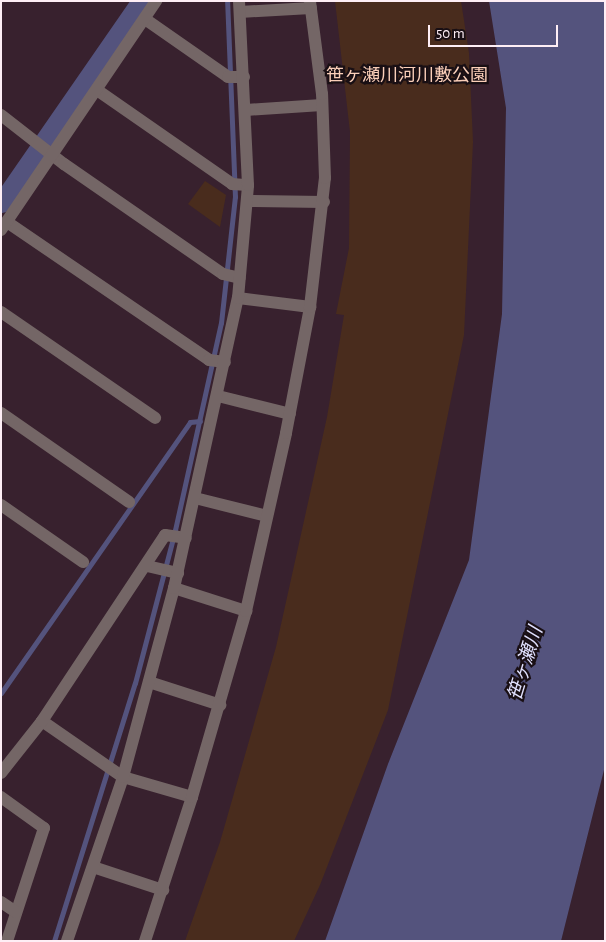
<!DOCTYPE html>
<html>
<head>
<meta charset="utf-8">
<style>
	body { margin:0 }
	#map { position:relative; width:606px; height:942px; overflow:hidden; background:#38212e; font-family:"Alegreya Sans","Noto Sans JP",sans-serif }
	div>[style] { position:absolute }
	.green>* { inset:0; background:#492c1d }
	.water>* { inset:0; background:#54537d }
	.stream>* { height:5px; margin:-2.5px; padding:0 2.5px; transform-origin:2.5px; border-radius:2.5px; background:#54537d }
	.canal>* { height:19px; margin:-9.5px; padding:0 9.5px; transform-origin:9.5px; border-radius:9.5px; background:#54537d }
	.minor>* { height:12px; margin:-6px; padding:0 6px; transform-origin:6px; border-radius:6px; background:#746666 }
	span { translate:-50% -50%; white-space:nowrap; text-align:center; line-height:1.15; -webkit-text-stroke:4.5px #190f14; paint-order:stroke }
	.park-label { font-size:18px; color:#fbcfb9 }
	.water-label { font-size:19px; color:#e1e1fe; font-style:italic }
	.frame { position:absolute; inset:0; border:2px solid #feeef5; pointer-events:none }
	.scale { position:absolute; left:428px; top:25px; width:130px; height:22px; box-sizing:border-box; border:2px solid #feeef5; border-top:0; padding-left:6px; font-size:15px; line-height:18px; white-space:nowrap; color:#feeef5; -webkit-text-stroke:4px #190f14; paint-order:stroke }
</style>
</head>
<body>
<div id="map">
	<div class="green">
		<div style="clip-path:polygon(335px 1px,461px 1px,469px 53px,473px 142px,464px 335px,388px 710px,320px 885px,294px 941px,185px 941px,220px 842px,276px 647px,327px 417px,344px 315px,336px 314px,349px 248px,350px 132px)"></div>
		<div style="clip-path:polygon(205px 181px,226px 195px,220px 227px,188px 204px)"></div>
	</div>
	<div class="water">
		<div style="clip-path:polygon(489px 1px,605px 1px,605px 766px,561px 941px,325px 941px,388px 764px,469px 560px,502px 314px,506px 108px)"></div>
	</div>
	<div class="stream">
		<div style="left:1px;top:693px;width:330px;rotate:-55.1deg"></div>
		<div style="left:190px;top:422px;width:10px;rotate:-6deg"></div>
		<div style="left:54px;top:941px;width:270px;rotate:-72.6deg"></div>
		<div style="left:135px;top:683px;width:158px;rotate:-75.3deg"></div>
		<div style="left:175px;top:530px;width:212px;rotate:-77.5deg"></div>
		<div style="left:221px;top:323px;width:127px;rotate:-83.7deg"></div>
		<div style="left:235px;top:197px;width:196px;rotate:-92.3deg"></div>
	</div>
	<div class="canal">
		<div style="left:1px;top:203px;width:246px;rotate:-55.3deg"></div>
	</div>
	<div class="minor">
		<div style="left:240px;top:12px;width:71px;rotate:-3.2deg"></div>
		<div style="left:145px;top:19px;width:101px;rotate:34.9deg"></div>
		<div style="left:228px;top:77px;width:16px"></div>
		<div style="left:97px;top:90px;width:165px;rotate:34.8deg"></div>
		<div style="left:232px;top:184px;width:16px;rotate:4deg"></div>
		<div style="left:246px;top:110px;width:76px;rotate:-3.8deg"></div>
		<div style="left:1px;top:115px;width:80px;rotate:37.9deg"></div>
		<div style="left:64px;top:164px;width:193px;rotate:34.7deg"></div>
		<div style="left:223px;top:274px;width:17px;rotate:13deg"></div>
		<div style="left:247px;top:201px;width:77px;rotate:0.7deg"></div>
		<div style="left:7px;top:222px;width:245px;rotate:34.3deg"></div>
		<div style="left:209px;top:360px;width:16px;rotate:7deg"></div>
		<div style="left:1px;top:230px;width:277px;rotate:-55.9deg"></div>
		<div style="left:238px;top:298px;width:73px;rotate:7.1deg"></div>
		<div style="left:1px;top:312px;width:187px;rotate:34.5deg"></div>
		<div style="left:218px;top:396px;width:74px;rotate:14deg"></div>
		<div style="left:1px;top:413px;width:156px;rotate:34.8deg"></div>
		<div style="left:195px;top:498px;width:74px;rotate:14deg"></div>
		<div style="left:1px;top:505px;width:100px;rotate:34.8deg"></div>
		<div style="left:147px;top:566px;width:32px;rotate:13deg"></div>
		<div style="left:174px;top:588px;width:76px;rotate:17.7deg"></div>
		<div style="left:149px;top:682px;width:75px;rotate:17.9deg"></div>
		<div style="left:42px;top:721px;width:98px;rotate:34.7deg"></div>
		<div style="left:123px;top:777px;width:72px;rotate:16.2deg"></div>
		<div style="left:1px;top:773px;width:66px;rotate:-51.7deg"></div>
		<div style="left:42px;top:721px;width:223px;rotate:-56.5deg"></div>
		<div style="left:165px;top:535px;width:21px;rotate:8deg"></div>
		<div style="left:1px;top:797px;width:53px;rotate:35.8deg"></div>
		<div style="left:44px;top:828px;width:119px;rotate:108.1deg"></div>
		<div style="left:93px;top:867px;width:74px;rotate:18.2deg"></div>
		<div style="left:1px;top:902px;width:18px;rotate:34deg"></div>
		<div style="left:67px;top:941px;width:173px;rotate:-71.1deg"></div>
		<div style="left:123px;top:777px;width:196px;rotate:-74.9deg"></div>
		<div style="left:174px;top:588px;width:297px;rotate:-77.6deg"></div>
		<div style="left:238px;top:298px;width:113px;rotate:-84.9deg"></div>
		<div style="left:248px;top:185px;width:184px;rotate:-92.8deg"></div>
		<div style="left:145px;top:941px;width:151px;rotate:-71.9deg"></div>
		<div style="left:192px;top:797px;width:194px;rotate:-73.8deg"></div>
		<div style="left:246px;top:611px;width:182px;rotate:-77.3deg"></div>
		<div style="left:286px;top:433px;width:128px;rotate:-79.2deg"></div>
		<div style="left:310px;top:307px;width:130px;rotate:-83.4deg"></div>
		<div style="left:325px;top:178px;width:84px;rotate:-92deg"></div>
		<div style="left:322px;top:94px;width:94px;rotate:-97.4deg"></div>
	</div>
	<div class="park-label">
		<span style="left:407px;top:76px">笹ヶ瀬川河川敷公園</span>
	</div>
	<div class="water-label">
		<span style="left:526px;top:664px;rotate:-73deg">笹ヶ瀬川</span>
	</div>
	<div class="frame"></div>
	<div class="scale">50 m</div>
</div>
</body>
</html>
